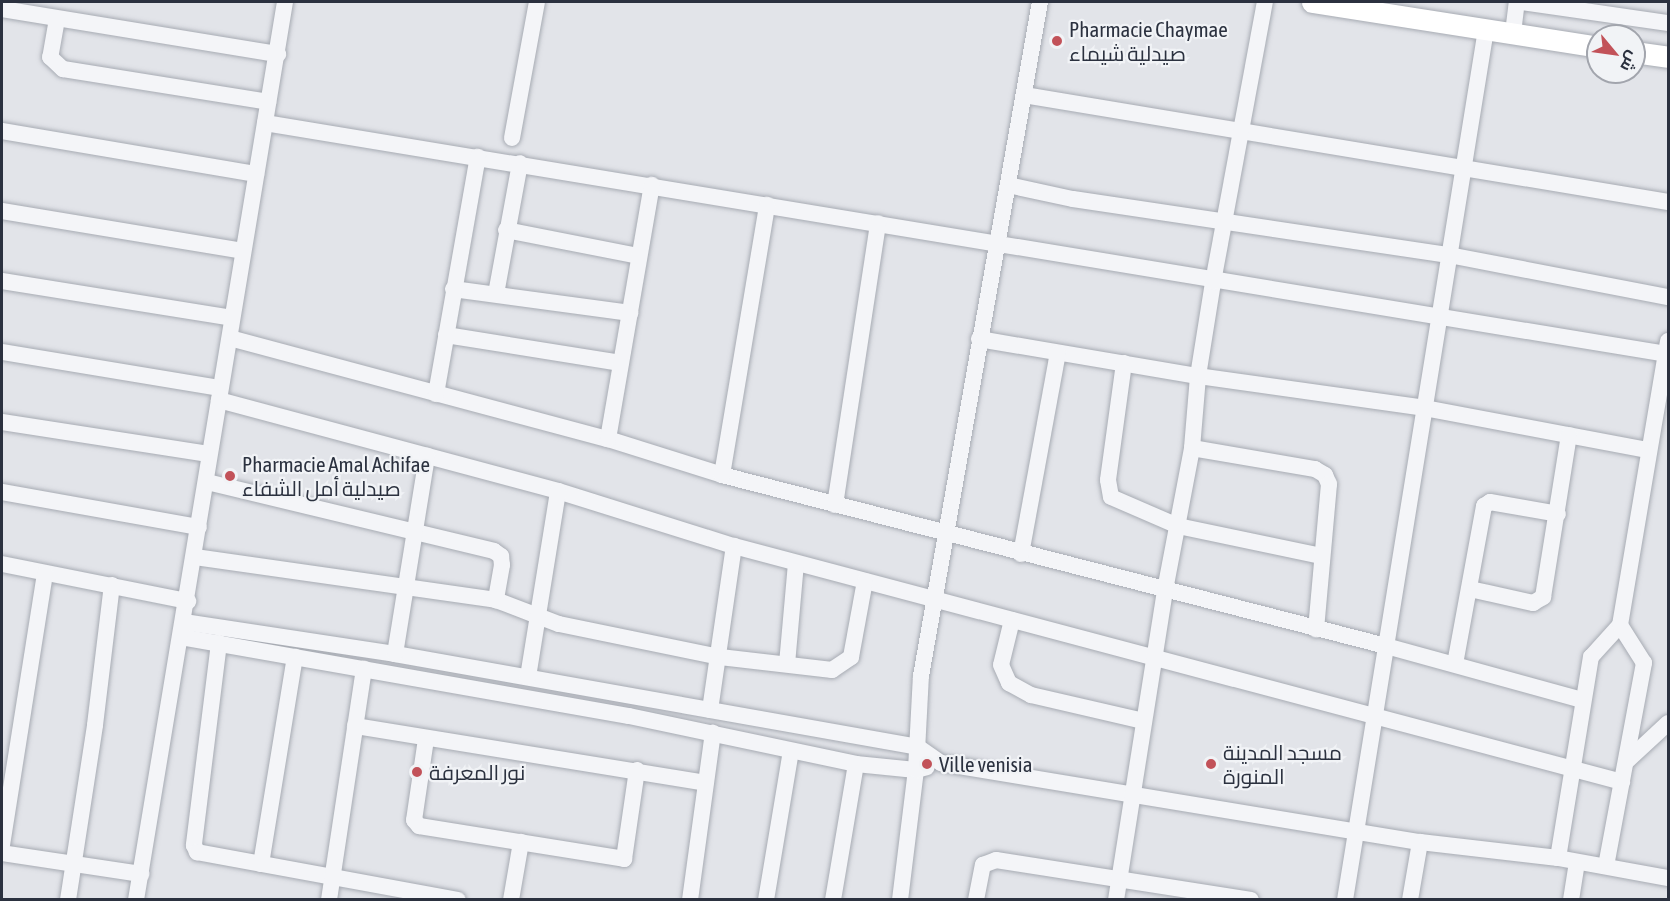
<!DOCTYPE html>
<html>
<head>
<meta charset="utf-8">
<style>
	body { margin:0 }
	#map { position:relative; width:1670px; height:901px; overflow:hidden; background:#e2e4e9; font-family:"Asap Condensed",Cairo,sans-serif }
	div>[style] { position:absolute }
	.roads { filter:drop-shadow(0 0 2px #a7abb3) drop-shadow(0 0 2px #a7abb3) }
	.minor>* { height:16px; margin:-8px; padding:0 8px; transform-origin:8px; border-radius:8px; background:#f4f5f8 }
	.major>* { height:21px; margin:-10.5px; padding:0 10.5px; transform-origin:10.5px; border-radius:10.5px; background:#fff }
	.dots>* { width:16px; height:16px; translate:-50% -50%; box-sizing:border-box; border:3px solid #f1f3f6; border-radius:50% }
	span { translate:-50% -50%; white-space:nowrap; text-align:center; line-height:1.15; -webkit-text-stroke:4.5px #f1f3f6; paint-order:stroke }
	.poi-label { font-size:21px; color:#2b313f }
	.left { translate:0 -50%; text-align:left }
	.frame { position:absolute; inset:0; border:3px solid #2b313f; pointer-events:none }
	.north { position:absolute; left:1586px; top:24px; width:60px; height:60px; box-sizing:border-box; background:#f1f3f6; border:2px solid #a2a5ad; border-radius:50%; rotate:119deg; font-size:16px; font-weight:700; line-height:24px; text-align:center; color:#2b313f }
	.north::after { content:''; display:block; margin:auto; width:21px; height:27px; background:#c25259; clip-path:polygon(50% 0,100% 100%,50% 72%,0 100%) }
</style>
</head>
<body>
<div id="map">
	<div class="roads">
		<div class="minor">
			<div style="left:1522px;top:2px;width:148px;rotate:8.2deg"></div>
			<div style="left:2px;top:9px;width:280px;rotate:9.3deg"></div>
			<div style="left:57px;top:19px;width:39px;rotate:100deg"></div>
			<div style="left:50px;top:57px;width:18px;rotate:43deg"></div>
			<div style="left:63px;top:69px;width:208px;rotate:9.1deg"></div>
			<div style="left:1513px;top:33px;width:31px;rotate:-83deg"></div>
			<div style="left:1024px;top:95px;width:653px;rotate:9.43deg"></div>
			<div style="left:265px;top:123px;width:1420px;rotate:9.36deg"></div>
			<div style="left:2px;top:131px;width:258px;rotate:9.6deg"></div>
			<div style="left:512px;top:138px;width:138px;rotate:-79.6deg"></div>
			<div style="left:1008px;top:185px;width:66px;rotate:12.2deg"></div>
			<div style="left:1073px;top:199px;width:380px;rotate:8.5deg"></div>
			<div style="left:1449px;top:255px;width:223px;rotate:10.9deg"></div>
			<div style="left:2px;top:211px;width:244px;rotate:9.4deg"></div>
			<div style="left:506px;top:230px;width:135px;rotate:11.1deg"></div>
			<div style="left:2px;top:281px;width:233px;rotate:9.1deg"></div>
			<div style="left:453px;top:289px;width:179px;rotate:7.7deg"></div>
			<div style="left:496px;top:294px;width:133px;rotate:-79.6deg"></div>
			<div style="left:446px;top:335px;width:177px;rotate:9.1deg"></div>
			<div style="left:230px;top:338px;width:391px;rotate:15deg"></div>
			<div style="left:608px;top:439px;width:120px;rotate:17.5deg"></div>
			<div style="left:722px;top:475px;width:686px;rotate:14.44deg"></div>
			<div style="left:1386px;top:646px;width:203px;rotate:15.4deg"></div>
			<div style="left:979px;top:339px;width:222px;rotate:9.6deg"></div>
			<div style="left:1198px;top:376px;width:229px;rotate:8deg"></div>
			<div style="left:1425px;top:408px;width:227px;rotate:10.7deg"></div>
			<div style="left:2px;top:352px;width:221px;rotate:9.4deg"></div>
			<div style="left:1124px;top:363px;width:118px;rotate:97.8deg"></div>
			<div style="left:1108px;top:480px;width:17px;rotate:80deg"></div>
			<div style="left:1111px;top:497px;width:73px;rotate:23.4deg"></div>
			<div style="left:1178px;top:526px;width:147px;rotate:11.8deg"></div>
			<div style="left:436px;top:394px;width:241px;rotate:-80deg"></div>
			<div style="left:219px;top:400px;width:351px;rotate:15deg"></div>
			<div style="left:558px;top:491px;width:184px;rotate:17.4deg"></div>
			<div style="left:734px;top:546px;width:919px;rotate:14.88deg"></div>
			<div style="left:2px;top:422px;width:209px;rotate:8.8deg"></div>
			<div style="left:608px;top:439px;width:258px;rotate:-80.2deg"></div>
			<div style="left:1192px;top:448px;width:125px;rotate:9.7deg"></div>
			<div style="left:1315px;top:469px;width:12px;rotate:31deg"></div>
			<div style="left:1325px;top:475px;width:10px;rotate:66deg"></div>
			<div style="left:1329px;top:484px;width:146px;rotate:95.1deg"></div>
			<div style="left:722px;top:475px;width:274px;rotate:-80.5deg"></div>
			<div style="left:207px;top:482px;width:295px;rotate:13.5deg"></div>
			<div style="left:494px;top:551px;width:9px;rotate:36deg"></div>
			<div style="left:501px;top:556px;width:9px;rotate:84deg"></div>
			<div style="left:502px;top:565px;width:36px;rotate:100deg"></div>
			<div style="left:2px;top:492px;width:200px;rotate:10.1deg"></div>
			<div style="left:835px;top:505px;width:285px;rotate:-81.3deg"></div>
			<div style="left:1021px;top:554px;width:204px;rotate:-79.6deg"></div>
			<div style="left:195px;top:557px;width:304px;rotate:8.1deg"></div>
			<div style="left:496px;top:600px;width:67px;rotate:20.9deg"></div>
			<div style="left:559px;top:624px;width:164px;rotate:11.6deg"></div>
			<div style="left:720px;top:657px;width:113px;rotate:6.6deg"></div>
			<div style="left:832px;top:670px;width:23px;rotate:-34deg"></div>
			<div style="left:851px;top:657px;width:77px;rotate:-79.6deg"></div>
			<div style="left:2px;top:564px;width:190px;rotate:11.3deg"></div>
			<div style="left:1470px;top:589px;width:65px;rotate:12.5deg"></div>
			<div style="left:1533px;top:603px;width:12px;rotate:-31deg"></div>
			<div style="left:1543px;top:597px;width:164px;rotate:-80.9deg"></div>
			<div style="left:1012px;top:620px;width:46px;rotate:103.7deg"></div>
			<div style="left:1001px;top:665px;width:20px;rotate:66deg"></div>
			<div style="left:1009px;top:683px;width:25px;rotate:29deg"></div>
			<div style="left:1031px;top:695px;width:116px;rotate:13deg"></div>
			<div style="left:184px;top:622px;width:213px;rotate:8.6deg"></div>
			<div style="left:395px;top:654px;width:531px;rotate:10.08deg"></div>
			<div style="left:918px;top:747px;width:28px;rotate:35deg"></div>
			<div style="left:941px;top:763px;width:485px;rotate:9.4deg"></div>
			<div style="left:1420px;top:842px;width:139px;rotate:6.6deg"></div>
			<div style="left:1558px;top:858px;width:112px;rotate:10.3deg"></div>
			<div style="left:181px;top:637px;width:455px;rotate:10deg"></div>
			<div style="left:629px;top:716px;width:232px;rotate:11.9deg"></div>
			<div style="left:856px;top:764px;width:60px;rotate:5.7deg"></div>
			<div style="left:916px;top:770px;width:11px;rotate:-15deg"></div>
			<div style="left:219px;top:643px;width:204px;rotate:97.1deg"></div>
			<div style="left:194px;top:845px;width:8px;rotate:67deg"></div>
			<div style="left:197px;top:852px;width:265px;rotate:10.4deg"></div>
			<div style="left:395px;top:654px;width:201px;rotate:-80.8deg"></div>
			<div style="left:787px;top:664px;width:101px;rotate:-84.9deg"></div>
			<div style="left:1455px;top:664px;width:161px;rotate:-79.6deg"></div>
			<div style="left:1484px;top:506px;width:7px;rotate:-34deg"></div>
			<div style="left:1490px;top:502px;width:69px;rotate:10deg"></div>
			<div style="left:528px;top:677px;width:188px;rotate:-80.8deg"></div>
			<div style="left:710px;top:710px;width:166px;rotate:-81.7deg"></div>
			<div style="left:355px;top:726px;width:355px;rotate:9.2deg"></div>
			<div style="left:426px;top:739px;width:82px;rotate:98.4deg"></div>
			<div style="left:414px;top:820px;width:8px;rotate:50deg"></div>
			<div style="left:419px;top:826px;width:208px;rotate:9.1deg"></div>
			<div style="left:624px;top:859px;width:90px;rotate:-81.7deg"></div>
			<div style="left:1627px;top:761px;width:56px;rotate:-42.8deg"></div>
			<div style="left:2px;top:845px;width:275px;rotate:-81deg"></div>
			<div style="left:2px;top:853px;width:141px;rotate:8.6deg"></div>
			<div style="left:1558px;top:858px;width:204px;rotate:-80.7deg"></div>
			<div style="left:1591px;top:657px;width:43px;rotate:-47.8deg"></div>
			<div style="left:1620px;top:625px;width:288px;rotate:-80.4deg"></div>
			<div style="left:261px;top:864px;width:210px;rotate:-80.7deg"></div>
			<div style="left:1606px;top:866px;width:207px;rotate:-79.4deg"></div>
			<div style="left:1644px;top:663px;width:45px;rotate:-122.3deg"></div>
			<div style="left:68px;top:900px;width:177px;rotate:-81.2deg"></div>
			<div style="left:95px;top:725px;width:141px;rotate:-83.1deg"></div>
			<div style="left:136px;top:900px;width:910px;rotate:-80.58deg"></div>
			<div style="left:329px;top:900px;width:234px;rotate:-81.4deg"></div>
			<div style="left:511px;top:900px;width:59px;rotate:-80.2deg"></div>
			<div style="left:690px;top:900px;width:169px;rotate:-82.2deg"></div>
			<div style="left:766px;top:900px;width:151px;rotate:-80.5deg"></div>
			<div style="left:833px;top:900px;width:138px;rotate:-80.4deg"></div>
			<div style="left:900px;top:900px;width:131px;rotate:-83deg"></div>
			<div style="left:916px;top:770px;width:94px;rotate:-87deg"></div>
			<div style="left:921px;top:676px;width:684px;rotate:-79.99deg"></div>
			<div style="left:976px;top:900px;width:36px;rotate:-79deg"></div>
			<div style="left:983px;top:865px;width:14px;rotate:-21deg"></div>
			<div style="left:996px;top:860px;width:258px;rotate:8.9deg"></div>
			<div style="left:1116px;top:900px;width:314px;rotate:-81deg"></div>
			<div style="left:1165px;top:590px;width:145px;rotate:-79.2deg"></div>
			<div style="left:1192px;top:448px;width:72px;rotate:-85.2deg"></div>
			<div style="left:1198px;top:376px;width:95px;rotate:-80.9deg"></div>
			<div style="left:1213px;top:282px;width:285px;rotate:-79.5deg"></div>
			<div style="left:1345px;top:900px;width:882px;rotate:-80.8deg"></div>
			<div style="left:1410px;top:900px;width:59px;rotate:-80.2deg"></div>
			<div style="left:1571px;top:900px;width:38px;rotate:-81deg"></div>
		</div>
		<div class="major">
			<div style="left:1312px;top:2px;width:290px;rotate:8.9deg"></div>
			<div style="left:1634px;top:52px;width:34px;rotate:8deg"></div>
		</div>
	</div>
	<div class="dots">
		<div style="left:1057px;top:41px;background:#c25259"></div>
		<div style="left:230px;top:476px;background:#c25259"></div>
		<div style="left:927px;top:764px;background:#c25259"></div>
		<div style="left:1211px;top:764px;background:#c25259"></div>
		<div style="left:417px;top:772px;background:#c25259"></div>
	</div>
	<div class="poi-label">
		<span class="left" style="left:1069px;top:41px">Pharmacie Chaymae<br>صيدلية شيماء</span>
		<span class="left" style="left:242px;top:476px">Pharmacie Amal Achifae<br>صيدلية أمل الشفاء</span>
		<span class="left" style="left:1223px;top:764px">مسجد المدينة<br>المنورة</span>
		<span class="left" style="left:939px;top:764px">Ville venisia</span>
		<span class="left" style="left:429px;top:772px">نور المعرفة</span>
	</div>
	<div class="frame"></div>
	<div class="north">ش</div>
</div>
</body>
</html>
